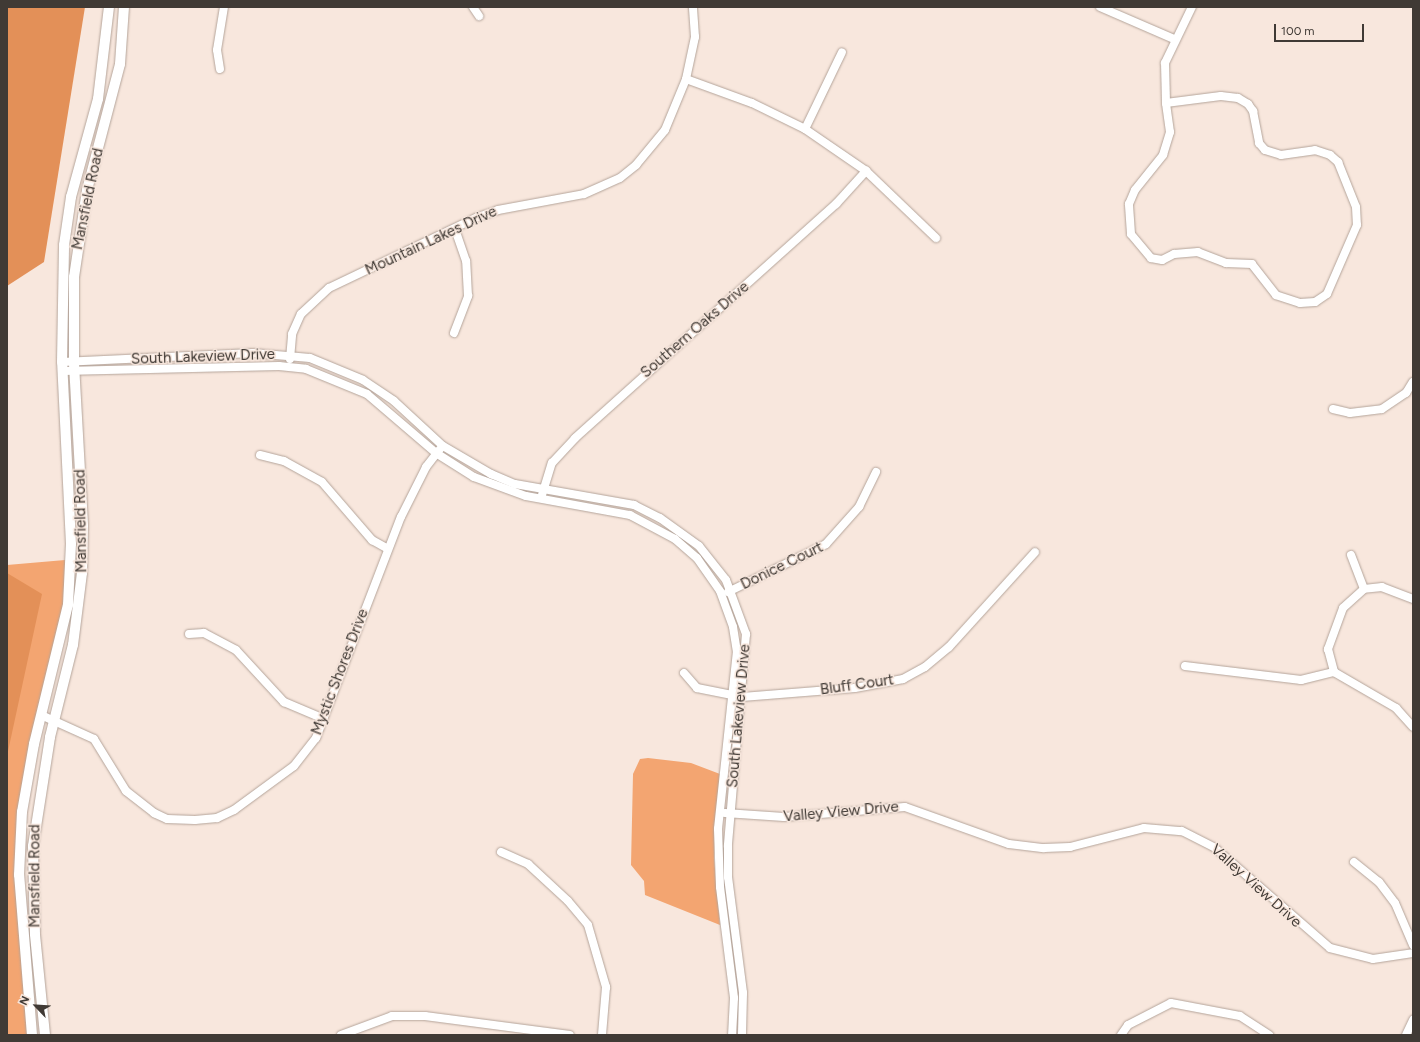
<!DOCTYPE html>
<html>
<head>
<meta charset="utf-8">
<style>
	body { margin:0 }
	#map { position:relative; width:1420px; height:1042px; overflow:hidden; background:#f8e7dd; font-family:Figtree,sans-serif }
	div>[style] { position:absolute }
	.green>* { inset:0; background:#f3a571 }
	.forest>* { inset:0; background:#e39058 }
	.roads { filter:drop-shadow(0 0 1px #b4a49a) drop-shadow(0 0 1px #b4a49a) }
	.minor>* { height:8px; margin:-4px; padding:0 4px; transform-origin:4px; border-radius:4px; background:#fff }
	.major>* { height:10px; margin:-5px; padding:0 5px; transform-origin:5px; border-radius:5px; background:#fff }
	span { translate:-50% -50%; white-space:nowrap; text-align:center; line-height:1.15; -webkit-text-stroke:3px #f8e7dd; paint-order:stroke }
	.street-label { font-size:15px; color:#403a35 }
	.frame { position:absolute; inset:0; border:8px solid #403a35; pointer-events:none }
	.north { position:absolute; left:16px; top:986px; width:40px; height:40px; -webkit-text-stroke:3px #f8e7dd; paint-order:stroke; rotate:295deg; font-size:11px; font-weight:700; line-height:16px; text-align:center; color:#403a35 }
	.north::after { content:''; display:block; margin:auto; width:14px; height:18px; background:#403a35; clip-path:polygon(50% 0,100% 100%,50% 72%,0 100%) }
	.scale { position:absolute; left:1274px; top:24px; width:90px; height:18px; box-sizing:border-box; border:2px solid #403a35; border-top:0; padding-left:5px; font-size:12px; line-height:14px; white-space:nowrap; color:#403a35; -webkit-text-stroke:3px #f8e7dd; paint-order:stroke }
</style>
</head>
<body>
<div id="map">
	<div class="green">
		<div style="clip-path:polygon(65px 560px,65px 619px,21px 816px,27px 1035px,7px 1035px,7px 565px)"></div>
		<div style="clip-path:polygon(648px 758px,691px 763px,720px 774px,714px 858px,720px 925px,645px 895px,644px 881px,631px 865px,633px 774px,640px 759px)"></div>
	</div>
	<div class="forest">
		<div style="clip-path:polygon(7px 7px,85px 7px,44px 262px,7px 286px)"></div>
		<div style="clip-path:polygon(7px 573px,42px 594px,7px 756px)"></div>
	</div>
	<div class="roads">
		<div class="minor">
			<div style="left:473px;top:7px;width:11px;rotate:56deg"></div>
			<div style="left:1100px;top:7px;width:81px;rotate:23.4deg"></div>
			<div style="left:220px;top:69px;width:19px;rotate:-99deg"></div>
			<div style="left:217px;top:50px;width:44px;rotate:-80.8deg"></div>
			<div style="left:686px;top:79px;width:70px;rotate:20deg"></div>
			<div style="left:752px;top:103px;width:59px;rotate:26.1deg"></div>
			<div style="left:805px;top:129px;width:74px;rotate:34.5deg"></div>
			<div style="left:866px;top:171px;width:97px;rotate:43.7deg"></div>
			<div style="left:1221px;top:96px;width:17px;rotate:7deg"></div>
			<div style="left:1238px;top:98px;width:12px;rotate:31deg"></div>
			<div style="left:1248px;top:104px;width:9px;rotate:54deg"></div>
			<div style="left:1253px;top:111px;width:33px;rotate:79deg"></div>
			<div style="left:1259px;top:143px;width:9px;rotate:49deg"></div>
			<div style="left:1265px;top:150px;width:17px;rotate:17deg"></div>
			<div style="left:1281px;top:155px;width:34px;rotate:-8deg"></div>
			<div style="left:1315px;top:150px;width:16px;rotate:18deg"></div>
			<div style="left:1330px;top:155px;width:11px;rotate:41deg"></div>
			<div style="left:1338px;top:162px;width:48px;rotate:68.2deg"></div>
			<div style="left:1356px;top:207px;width:18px;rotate:87deg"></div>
			<div style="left:1357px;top:225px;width:75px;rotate:113.5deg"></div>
			<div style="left:1327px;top:294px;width:14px;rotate:146deg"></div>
			<div style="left:1315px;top:302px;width:15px;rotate:176deg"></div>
			<div style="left:1300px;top:303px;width:25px;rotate:-162deg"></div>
			<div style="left:1276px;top:295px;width:39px;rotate:-128deg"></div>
			<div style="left:1252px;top:264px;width:26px;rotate:-178deg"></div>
			<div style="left:1226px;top:263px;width:30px;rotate:-159deg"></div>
			<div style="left:1198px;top:252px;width:24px;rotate:175deg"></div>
			<div style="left:1174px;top:254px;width:13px;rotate:153deg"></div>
			<div style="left:1162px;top:260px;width:11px;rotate:-170deg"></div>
			<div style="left:1151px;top:258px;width:31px;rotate:-130deg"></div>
			<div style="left:1131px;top:234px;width:30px;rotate:-94deg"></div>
			<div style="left:1129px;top:204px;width:15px;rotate:-67deg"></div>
			<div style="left:1135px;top:190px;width:45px;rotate:-51.3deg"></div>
			<div style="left:1163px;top:155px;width:24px;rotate:-73deg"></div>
			<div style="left:1170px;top:132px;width:29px;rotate:-98deg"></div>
			<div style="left:1166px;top:103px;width:55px;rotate:-7.3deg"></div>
			<div style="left:1166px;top:103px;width:40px;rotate:-91.4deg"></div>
			<div style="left:1165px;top:63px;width:62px;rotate:-64.3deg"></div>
			<div style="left:805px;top:129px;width:85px;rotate:-64.3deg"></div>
			<div style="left:454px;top:333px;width:40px;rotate:-69deg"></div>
			<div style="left:468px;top:296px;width:35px;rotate:-93deg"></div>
			<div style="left:466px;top:261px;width:34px;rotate:-109deg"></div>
			<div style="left:290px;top:359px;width:25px;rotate:-85deg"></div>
			<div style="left:292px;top:334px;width:22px;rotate:-66deg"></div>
			<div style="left:301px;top:314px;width:38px;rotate:-43deg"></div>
			<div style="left:329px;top:288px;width:165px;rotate:-25.5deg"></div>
			<div style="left:478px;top:217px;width:21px;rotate:-19deg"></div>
			<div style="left:498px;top:210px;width:87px;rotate:-10.5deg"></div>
			<div style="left:584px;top:194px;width:39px;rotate:-24deg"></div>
			<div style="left:620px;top:178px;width:21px;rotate:-39deg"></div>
			<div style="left:636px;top:165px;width:45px;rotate:-50.4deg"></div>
			<div style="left:665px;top:130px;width:55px;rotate:-67.6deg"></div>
			<div style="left:686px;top:79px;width:43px;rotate:-77.9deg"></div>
			<div style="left:695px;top:37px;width:30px;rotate:-94deg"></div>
			<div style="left:62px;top:362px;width:191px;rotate:-2.7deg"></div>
			<div style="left:253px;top:353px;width:57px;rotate:5deg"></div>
			<div style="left:310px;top:358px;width:57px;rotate:22.5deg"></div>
			<div style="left:363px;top:380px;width:37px;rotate:34deg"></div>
			<div style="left:394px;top:401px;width:67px;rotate:42.6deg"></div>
			<div style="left:443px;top:446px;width:56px;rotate:30.3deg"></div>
			<div style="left:491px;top:474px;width:26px;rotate:23deg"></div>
			<div style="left:515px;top:484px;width:121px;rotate:10deg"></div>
			<div style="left:634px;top:505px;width:29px;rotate:27deg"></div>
			<div style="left:660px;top:518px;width:48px;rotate:35.7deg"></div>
			<div style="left:699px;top:546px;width:43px;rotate:51.5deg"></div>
			<div style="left:726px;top:580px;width:58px;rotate:69.7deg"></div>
			<div style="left:746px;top:634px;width:213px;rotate:94.9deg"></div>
			<div style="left:728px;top:846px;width:31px;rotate:90deg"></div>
			<div style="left:728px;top:877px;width:117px;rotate:82.6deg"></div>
			<div style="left:743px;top:993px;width:42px;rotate:91.4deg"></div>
			<div style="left:63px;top:371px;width:216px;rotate:-1.3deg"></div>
			<div style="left:279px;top:366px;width:27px;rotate:6deg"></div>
			<div style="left:306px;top:369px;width:66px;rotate:22.3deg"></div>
			<div style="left:367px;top:394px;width:91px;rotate:40.5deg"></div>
			<div style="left:436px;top:453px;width:45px;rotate:32.3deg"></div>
			<div style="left:474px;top:477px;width:55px;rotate:20.1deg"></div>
			<div style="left:526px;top:496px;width:106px;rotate:10.4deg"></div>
			<div style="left:630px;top:515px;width:51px;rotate:28.1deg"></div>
			<div style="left:675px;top:539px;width:29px;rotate:41deg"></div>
			<div style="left:697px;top:558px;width:40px;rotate:55.1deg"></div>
			<div style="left:720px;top:591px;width:38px;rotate:70deg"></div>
			<div style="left:733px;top:627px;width:24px;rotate:81deg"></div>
			<div style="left:737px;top:651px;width:179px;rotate:96.1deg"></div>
			<div style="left:718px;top:829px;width:58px;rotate:88deg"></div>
			<div style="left:720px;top:887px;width:112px;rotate:82.8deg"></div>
			<div style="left:734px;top:998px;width:37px;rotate:93deg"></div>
			<div style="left:1333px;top:409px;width:17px;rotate:13deg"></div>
			<div style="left:1350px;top:413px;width:32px;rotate:-7deg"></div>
			<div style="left:1382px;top:409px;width:29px;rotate:-34deg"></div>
			<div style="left:1406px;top:393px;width:13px;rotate:-58deg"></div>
			<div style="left:260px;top:455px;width:25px;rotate:14deg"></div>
			<div style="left:284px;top:461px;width:43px;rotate:28.9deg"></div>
			<div style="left:322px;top:482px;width:77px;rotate:49.2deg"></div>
			<div style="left:372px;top:540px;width:18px;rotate:29deg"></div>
			<div style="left:542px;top:495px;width:34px;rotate:-73deg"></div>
			<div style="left:552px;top:463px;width:34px;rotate:-47deg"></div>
			<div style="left:575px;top:438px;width:351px;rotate:-41.9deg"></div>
			<div style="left:836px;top:204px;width:45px;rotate:-47.7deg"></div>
			<div style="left:1351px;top:555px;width:36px;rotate:69deg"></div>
			<div style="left:728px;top:592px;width:109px;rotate:-26.1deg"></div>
			<div style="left:826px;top:544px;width:50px;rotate:-48.3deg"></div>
			<div style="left:859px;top:507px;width:39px;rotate:-64deg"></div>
			<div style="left:1413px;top:599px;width:33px;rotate:-159deg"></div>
			<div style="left:1382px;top:587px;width:18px;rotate:174deg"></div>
			<div style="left:1364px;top:589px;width:28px;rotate:138deg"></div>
			<div style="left:1343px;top:608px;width:44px;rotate:110.1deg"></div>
			<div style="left:1328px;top:649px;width:24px;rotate:75deg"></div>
			<div style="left:1334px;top:672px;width:72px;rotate:30.1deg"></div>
			<div style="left:1396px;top:708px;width:25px;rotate:48deg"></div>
			<div style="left:189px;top:634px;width:15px;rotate:-4deg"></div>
			<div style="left:204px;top:633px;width:36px;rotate:28deg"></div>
			<div style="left:236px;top:650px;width:71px;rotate:47.3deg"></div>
			<div style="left:284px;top:702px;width:43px;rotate:23deg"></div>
			<div style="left:1185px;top:666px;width:117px;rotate:6.9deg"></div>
			<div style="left:1301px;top:680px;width:34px;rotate:-14deg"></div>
			<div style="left:684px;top:673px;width:20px;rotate:49deg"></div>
			<div style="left:697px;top:688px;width:46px;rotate:11.3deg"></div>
			<div style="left:742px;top:697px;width:113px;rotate:-4.6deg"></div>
			<div style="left:855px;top:688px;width:49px;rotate:-10.6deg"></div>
			<div style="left:903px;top:679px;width:25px;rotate:-29deg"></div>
			<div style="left:925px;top:667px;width:31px;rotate:-40deg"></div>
			<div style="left:949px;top:647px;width:128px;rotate:-47.8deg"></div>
			<div style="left:41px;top:715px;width:58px;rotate:24.4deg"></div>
			<div style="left:94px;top:739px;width:61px;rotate:58.4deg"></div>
			<div style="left:126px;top:791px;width:36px;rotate:38deg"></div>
			<div style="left:154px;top:813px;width:14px;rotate:25deg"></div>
			<div style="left:167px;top:819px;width:28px;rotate:2deg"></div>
			<div style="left:195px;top:820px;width:22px;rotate:-5deg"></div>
			<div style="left:217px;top:818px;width:19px;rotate:-25deg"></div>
			<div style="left:234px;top:810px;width:74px;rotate:-36.3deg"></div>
			<div style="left:294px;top:766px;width:36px;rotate:-52deg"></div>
			<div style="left:316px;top:738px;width:237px;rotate:-69deg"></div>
			<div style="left:401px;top:517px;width:56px;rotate:-63.4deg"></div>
			<div style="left:426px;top:467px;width:23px;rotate:-52deg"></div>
			<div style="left:725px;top:813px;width:59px;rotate:3.9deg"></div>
			<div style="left:784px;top:817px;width:121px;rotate:-4.7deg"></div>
			<div style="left:905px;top:807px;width:110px;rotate:19.6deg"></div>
			<div style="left:1009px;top:844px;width:35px;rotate:7deg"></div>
			<div style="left:1044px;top:848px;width:26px;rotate:-2deg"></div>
			<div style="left:1070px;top:847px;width:76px;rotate:-14.4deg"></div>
			<div style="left:1144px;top:828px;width:38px;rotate:5deg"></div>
			<div style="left:1182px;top:831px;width:37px;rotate:27deg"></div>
			<div style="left:1215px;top:848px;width:152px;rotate:41deg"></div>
			<div style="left:1330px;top:948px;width:44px;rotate:14.3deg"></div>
			<div style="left:1373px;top:959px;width:40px;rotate:-8.5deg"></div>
			<div style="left:501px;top:852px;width:30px;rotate:24deg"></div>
			<div style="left:528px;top:864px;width:54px;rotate:42.8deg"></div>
			<div style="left:568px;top:901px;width:31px;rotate:50deg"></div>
			<div style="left:588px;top:925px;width:65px;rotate:73.8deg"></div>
			<div style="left:606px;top:987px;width:48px;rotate:94.8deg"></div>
			<div style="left:1354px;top:862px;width:32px;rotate:39deg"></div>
			<div style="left:1379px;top:882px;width:26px;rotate:53deg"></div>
			<div style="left:1395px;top:903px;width:46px;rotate:66.8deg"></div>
			<div style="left:341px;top:1035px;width:54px;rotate:-20.4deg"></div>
			<div style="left:392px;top:1016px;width:33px"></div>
			<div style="left:425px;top:1016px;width:146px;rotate:7.5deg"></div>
			<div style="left:1121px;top:1035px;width:12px;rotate:-55deg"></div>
			<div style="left:1128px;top:1025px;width:48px;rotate:-27.1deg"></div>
			<div style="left:1171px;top:1003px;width:70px;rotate:10.7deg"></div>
			<div style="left:1240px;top:1016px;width:35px;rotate:33deg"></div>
			<div style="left:1406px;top:1035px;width:17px;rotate:-65deg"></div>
		</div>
		<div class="major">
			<div style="left:32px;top:1035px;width:161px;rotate:-94.6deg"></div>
			<div style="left:19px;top:875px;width:63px;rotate:-87.3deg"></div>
			<div style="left:22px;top:812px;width:69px;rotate:-80deg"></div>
			<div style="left:34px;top:744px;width:143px;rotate:-76.3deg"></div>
			<div style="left:68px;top:605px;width:61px;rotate:-87.2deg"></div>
			<div style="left:71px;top:544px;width:182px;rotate:-92.8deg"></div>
			<div style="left:62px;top:362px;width:117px;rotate:-89deg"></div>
			<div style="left:64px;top:245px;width:49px;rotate:-81.7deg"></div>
			<div style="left:71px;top:197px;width:102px;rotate:-74.6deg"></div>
			<div style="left:98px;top:99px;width:93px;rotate:-83.2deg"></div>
			<div style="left:45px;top:1035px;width:101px;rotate:-95.7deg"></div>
			<div style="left:35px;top:934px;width:88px;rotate:-91.3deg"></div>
			<div style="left:33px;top:846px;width:110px;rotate:-81.1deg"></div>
			<div style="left:50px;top:737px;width:95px;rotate:-76deg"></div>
			<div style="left:73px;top:645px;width:73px;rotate:-82.9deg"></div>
			<div style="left:82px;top:573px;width:48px;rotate:-88.8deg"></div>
			<div style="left:83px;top:525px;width:163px;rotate:-93.2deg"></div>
			<div style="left:74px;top:362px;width:85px;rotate:-90deg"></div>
			<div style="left:74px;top:277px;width:88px;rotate:-81.5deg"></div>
			<div style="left:87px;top:190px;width:130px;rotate:-75.3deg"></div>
			<div style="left:120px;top:64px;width:57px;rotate:-86deg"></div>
		</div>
	</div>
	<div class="street-label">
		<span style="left:88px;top:199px;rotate:-78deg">Mansfield Road</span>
		<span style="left:431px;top:241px;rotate:-25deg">Mountain Lakes Drive</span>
		<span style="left:695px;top:330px;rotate:-41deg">Southern Oaks Drive</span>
		<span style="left:203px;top:357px;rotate:-2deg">South Lakeview Drive</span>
		<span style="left:81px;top:521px;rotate:-91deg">Mansfield Road</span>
		<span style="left:782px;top:566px;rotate:-26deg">Donice Court</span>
		<span style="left:340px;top:672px;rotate:-69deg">Mystic Shores Drive</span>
		<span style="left:857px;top:685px;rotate:-8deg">Bluff Court</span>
		<span style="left:739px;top:716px;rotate:-85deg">South Lakeview Drive</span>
		<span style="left:841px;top:812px;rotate:-5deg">Valley View Drive</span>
		<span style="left:35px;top:876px;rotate:-90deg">Mansfield Road</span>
		<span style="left:1256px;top:886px;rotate:42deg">Valley View Drive</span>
	</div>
	<div class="frame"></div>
	<div class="north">N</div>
	<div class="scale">100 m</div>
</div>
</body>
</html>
